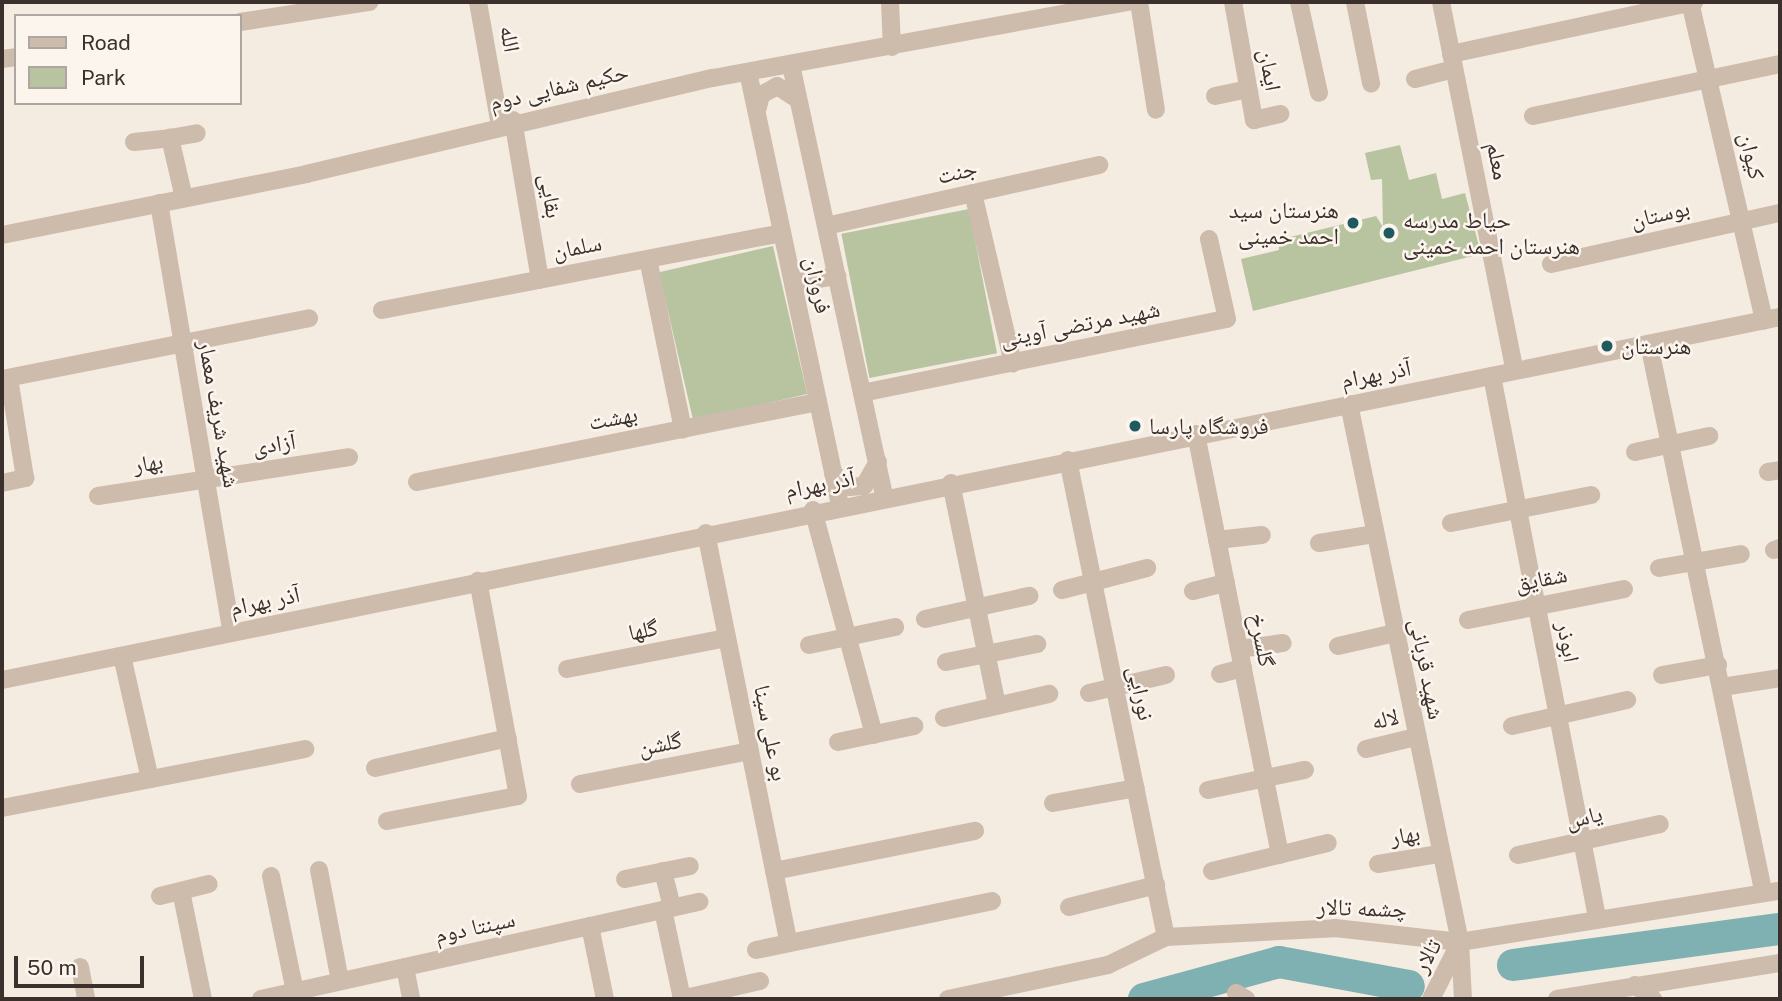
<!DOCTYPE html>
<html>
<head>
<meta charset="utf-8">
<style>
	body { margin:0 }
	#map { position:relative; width:1782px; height:1001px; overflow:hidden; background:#f4ebe1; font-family:"Public Sans","Noto Naskh Arabic",sans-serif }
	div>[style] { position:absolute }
	.green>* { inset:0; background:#b8c4a0; transform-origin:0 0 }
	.river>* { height:32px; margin:-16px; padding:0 16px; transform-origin:16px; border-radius:16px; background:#7fb0b2 }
	.minor>* { height:18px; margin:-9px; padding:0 9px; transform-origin:9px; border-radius:9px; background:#cdbbac }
	.dots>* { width:19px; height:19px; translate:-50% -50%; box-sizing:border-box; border:4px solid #fbf5ee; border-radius:50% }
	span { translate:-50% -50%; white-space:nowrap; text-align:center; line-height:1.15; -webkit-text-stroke:5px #fbf5ee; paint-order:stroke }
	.street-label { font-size:23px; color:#3b302b }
	.poi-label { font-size:23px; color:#3b302b }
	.right { translate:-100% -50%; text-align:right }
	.left { translate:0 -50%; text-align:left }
	.frame { position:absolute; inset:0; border:4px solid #3b302b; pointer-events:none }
	.legend { position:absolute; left:14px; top:14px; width:228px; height:91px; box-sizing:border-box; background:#fbf5ee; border:2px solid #aea6a0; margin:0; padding:9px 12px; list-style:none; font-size:21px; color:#3b302b }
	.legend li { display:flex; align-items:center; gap:14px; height:35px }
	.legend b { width:35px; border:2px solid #aea6a0 }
	.scale { position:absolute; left:14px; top:956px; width:130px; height:32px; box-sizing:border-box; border:4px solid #3b302b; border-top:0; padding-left:9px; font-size:21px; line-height:24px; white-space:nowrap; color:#3b302b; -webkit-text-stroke:5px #fbf5ee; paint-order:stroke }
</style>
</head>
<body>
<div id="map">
	<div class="green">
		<div style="clip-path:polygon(1400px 145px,1409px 180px,1436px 173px,1442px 199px,1465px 193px,1481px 254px,1253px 311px,1241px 259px,1279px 250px,1278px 240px,1376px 216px,1383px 227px,1382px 179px,1371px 180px,1365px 153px)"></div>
		<div style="left:969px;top:209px;width:147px;height:130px;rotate:79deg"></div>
		<div style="left:773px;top:246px;width:152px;height:117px;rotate:77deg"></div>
	</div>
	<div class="river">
		<div style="left:1513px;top:965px;width:269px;rotate:-7.7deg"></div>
		<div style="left:1144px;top:999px;width:140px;rotate:-15.3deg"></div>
		<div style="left:1279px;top:962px;width:132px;rotate:10.5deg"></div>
	</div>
	<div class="minor">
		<div style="left:478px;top:2px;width:125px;rotate:79.9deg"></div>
		<div style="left:890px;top:2px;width:45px;rotate:87.5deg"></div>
		<div style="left:1139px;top:2px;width:109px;rotate:81.1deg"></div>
		<div style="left:1233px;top:2px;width:120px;rotate:79.9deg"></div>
		<div style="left:1254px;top:120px;width:27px;rotate:-13deg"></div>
		<div style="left:1299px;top:2px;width:93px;rotate:77.6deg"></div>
		<div style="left:1355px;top:2px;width:83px;rotate:78.8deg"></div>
		<div style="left:1441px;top:2px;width:376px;rotate:78.7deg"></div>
		<div style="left:1690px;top:2px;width:327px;rotate:76.9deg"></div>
		<div style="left:240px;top:22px;width:131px;rotate:-8.8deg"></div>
		<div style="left:1451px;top:54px;width:249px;rotate:-12.1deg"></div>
		<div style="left:2px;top:59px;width:14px;rotate:-8deg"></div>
		<div style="left:791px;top:65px;width:441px;rotate:77.8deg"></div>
		<div style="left:748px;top:72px;width:443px;rotate:78deg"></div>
		<div style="left:1415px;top:79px;width:40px;rotate:-14.4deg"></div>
		<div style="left:1215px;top:96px;width:34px;rotate:-12deg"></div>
		<div style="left:758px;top:107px;width:12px;rotate:-76deg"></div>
		<div style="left:761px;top:95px;width:18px;rotate:-29deg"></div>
		<div style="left:777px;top:86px;width:24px;rotate:33deg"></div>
		<div style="left:1533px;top:116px;width:252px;rotate:-11.9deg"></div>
		<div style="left:513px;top:120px;width:162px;rotate:80.4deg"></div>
		<div style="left:134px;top:142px;width:36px;rotate:-6deg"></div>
		<div style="left:973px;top:193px;width:175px;rotate:76.8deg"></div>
		<div style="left:184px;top:198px;width:62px;rotate:-103.1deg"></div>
		<div style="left:170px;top:138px;width:27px;rotate:-10deg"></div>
		<div style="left:159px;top:203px;width:436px;rotate:80.4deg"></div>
		<div style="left:826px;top:226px;width:280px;rotate:-12.6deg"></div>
		<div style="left:2px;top:235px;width:310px;rotate:-11.3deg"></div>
		<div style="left:306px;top:174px;width:418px;rotate:-13.3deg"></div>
		<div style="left:713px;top:78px;width:423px;rotate:-10.4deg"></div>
		<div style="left:648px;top:259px;width:174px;rotate:78.4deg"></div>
		<div style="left:1551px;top:264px;width:235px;rotate:-12.6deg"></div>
		<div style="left:793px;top:283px;width:45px;rotate:-9deg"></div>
		<div style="left:382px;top:310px;width:407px;rotate:-10.9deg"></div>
		<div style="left:1649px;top:344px;width:558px;rotate:78.21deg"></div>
		<div style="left:1492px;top:376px;width:551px;rotate:79.02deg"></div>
		<div style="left:2px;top:379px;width:313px;rotate:-11.2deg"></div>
		<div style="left:862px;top:393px;width:372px;rotate:-11.5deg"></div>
		<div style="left:1227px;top:319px;width:82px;rotate:-102.7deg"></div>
		<div style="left:1349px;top:404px;width:549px;rotate:78.34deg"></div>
		<div style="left:1460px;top:942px;width:57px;rotate:87deg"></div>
		<div style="left:1196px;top:434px;width:429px;rotate:78.7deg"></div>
		<div style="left:1635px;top:452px;width:76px;rotate:-12.2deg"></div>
		<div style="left:1068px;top:460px;width:487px;rotate:78.4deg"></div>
		<div style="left:1768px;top:472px;width:12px;rotate:-9deg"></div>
		<div style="left:833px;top:473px;width:21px;rotate:41deg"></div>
		<div style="left:849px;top:487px;width:15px;rotate:-4deg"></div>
		<div style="left:864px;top:486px;width:28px;rotate:-60deg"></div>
		<div style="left:417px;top:482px;width:409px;rotate:-11.3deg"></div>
		<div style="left:2px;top:483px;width:24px;rotate:-12deg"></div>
		<div style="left:25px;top:478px;width:101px;rotate:-99.1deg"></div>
		<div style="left:951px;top:483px;width:227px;rotate:78.3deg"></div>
		<div style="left:98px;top:496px;width:254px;rotate:-8.8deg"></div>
		<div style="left:813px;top:510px;width:233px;rotate:74.8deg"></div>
		<div style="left:1451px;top:523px;width:143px;rotate:-11.3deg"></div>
		<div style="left:706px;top:533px;width:418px;rotate:78.6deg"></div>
		<div style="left:1217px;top:540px;width:45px;rotate:-6.3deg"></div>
		<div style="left:1319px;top:543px;width:57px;rotate:-9.1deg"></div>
		<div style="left:1774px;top:550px;width:6px;rotate:-18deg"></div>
		<div style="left:1659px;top:568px;width:83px;rotate:-9.7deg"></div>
		<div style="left:1062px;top:590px;width:88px;rotate:-14.5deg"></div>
		<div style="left:1193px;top:591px;width:34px;rotate:-14deg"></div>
		<div style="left:925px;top:619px;width:107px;rotate:-12.5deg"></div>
		<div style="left:1468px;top:620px;width:159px;rotate:-11.2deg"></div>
		<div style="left:809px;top:645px;width:88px;rotate:-11.8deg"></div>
		<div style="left:1338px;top:646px;width:58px;rotate:-12.8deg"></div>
		<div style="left:1239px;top:649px;width:44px;rotate:-7.8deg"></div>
		<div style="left:122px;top:656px;width:126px;rotate:77.2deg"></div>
		<div style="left:946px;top:662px;width:93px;rotate:-11.2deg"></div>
		<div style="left:567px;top:669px;width:163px;rotate:-11deg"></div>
		<div style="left:1220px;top:674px;width:24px;rotate:-15deg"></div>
		<div style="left:1662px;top:675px;width:57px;rotate:-10.1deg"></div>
		<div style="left:2px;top:680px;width:1815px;rotate:-11.54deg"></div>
		<div style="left:1722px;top:687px;width:59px;rotate:-8.8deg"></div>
		<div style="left:1089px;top:693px;width:79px;rotate:-13.2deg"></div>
		<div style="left:944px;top:718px;width:108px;rotate:-12.9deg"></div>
		<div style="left:1512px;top:726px;width:118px;rotate:-12.7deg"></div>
		<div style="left:838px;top:742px;width:78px;rotate:-11.9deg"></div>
		<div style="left:1366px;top:749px;width:51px;rotate:-13.5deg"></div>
		<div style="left:375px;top:768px;width:136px;rotate:-12.7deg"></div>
		<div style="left:580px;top:784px;width:173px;rotate:-11deg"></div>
		<div style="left:1208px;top:790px;width:99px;rotate:-11.7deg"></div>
		<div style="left:1053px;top:803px;width:84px;rotate:-10.2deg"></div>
		<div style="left:2px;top:808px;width:309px;rotate:-11deg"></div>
		<div style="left:387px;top:821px;width:133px;rotate:-10.8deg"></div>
		<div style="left:518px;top:796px;width:219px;rotate:-100.5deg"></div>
		<div style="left:1518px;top:855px;width:145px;rotate:-12.3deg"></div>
		<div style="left:1378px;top:864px;width:62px;rotate:-9.3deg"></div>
		<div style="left:319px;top:870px;width:113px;rotate:79.3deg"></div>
		<div style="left:663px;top:871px;width:38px;rotate:76deg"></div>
		<div style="left:774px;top:871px;width:205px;rotate:-11.3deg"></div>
		<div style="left:1212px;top:871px;width:119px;rotate:-13.6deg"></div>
		<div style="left:271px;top:876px;width:118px;rotate:78.3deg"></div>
		<div style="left:625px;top:879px;width:66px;rotate:-11.3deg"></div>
		<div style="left:181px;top:891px;width:110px;rotate:78.5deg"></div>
		<div style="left:160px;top:896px;width:50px;rotate:-13.8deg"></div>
		<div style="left:1069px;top:907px;width:90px;rotate:-14.2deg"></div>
		<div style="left:663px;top:910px;width:91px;rotate:77.9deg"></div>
		<div style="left:590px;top:926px;width:75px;rotate:78.4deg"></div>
		<div style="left:756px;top:950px;width:241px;rotate:-11.7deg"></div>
		<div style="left:80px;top:967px;width:33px;rotate:79deg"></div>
		<div style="left:405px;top:967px;width:33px;rotate:79deg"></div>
		<div style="left:1635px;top:985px;width:23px;rotate:38deg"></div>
		<div style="left:1236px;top:993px;width:12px;rotate:31deg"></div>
		<div style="left:261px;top:999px;width:449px;rotate:-12.5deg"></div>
		<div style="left:681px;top:999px;width:81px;rotate:-12.8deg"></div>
		<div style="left:948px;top:999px;width:164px;rotate:-12deg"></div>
		<div style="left:1108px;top:965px;width:64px;rotate:-25.8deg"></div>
		<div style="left:1166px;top:937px;width:169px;rotate:-3deg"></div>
		<div style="left:1335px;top:928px;width:126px;rotate:6.4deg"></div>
		<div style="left:1460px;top:942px;width:324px;rotate:-9.1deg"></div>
		<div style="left:1431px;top:999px;width:64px;rotate:-63deg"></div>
		<div style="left:1557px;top:999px;width:226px;rotate:-9.2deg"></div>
	</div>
	<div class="dots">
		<div style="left:1353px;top:223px;background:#1f5a5e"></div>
		<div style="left:1389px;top:233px;background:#1f5a5e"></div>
		<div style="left:1607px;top:346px;background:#1f5a5e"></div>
		<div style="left:1135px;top:426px;background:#1f5a5e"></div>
	</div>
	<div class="street-label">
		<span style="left:510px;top:39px;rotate:80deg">الله</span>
		<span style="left:1270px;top:70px;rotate:80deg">ایمان</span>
		<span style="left:559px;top:87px;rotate:-13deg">حکیم شفایی دوم</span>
		<span style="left:1752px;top:156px;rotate:77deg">کیوان</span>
		<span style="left:1498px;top:161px;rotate:79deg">معلم</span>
		<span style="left:957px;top:172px;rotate:-13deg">جنت</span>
		<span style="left:551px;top:196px;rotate:81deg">بقایی</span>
		<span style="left:1660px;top:214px;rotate:-13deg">بوستان</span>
		<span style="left:577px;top:247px;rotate:-11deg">سلمان</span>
		<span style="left:818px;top:285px;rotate:78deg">فروزان</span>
		<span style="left:1080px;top:324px;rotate:-11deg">شهید مرتضی آوینی</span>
		<span style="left:1376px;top:374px;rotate:-11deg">آذر بهرام</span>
		<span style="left:219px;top:414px;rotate:80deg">شهید شریف معمار</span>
		<span style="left:613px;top:418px;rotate:-11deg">بهشت</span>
		<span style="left:274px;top:444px;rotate:-9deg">آزادی</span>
		<span style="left:148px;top:463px;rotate:-9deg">بهار</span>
		<span style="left:820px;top:484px;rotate:-11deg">آذر بهرام</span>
		<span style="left:1541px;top:579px;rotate:-11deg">شقایق</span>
		<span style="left:265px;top:601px;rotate:-12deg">آذر بهرام</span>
		<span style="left:643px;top:630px;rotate:-11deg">گلها</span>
		<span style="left:1262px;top:640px;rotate:79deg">گلسرخ</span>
		<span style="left:1568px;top:642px;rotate:79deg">ابوذر</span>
		<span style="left:1427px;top:669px;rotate:79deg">شهید قربانی</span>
		<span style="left:1141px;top:693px;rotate:78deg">نورایی</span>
		<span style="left:1385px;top:719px;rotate:-13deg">لاله</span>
		<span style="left:771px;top:733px;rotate:79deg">بو علی سینا</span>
		<span style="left:660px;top:744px;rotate:-11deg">گلشن</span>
		<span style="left:1584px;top:817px;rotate:-13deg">یاس</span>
		<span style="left:1405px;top:835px;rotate:-9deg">بهار</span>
		<span style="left:1362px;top:908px;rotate:2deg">چشمه تالار</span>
		<span style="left:475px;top:927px;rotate:-12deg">سپنتا دوم</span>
		<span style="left:1427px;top:956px;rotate:-61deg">تالار</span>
	</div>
	<div class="poi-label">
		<span class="right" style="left:1339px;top:223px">هنرستان سید<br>احمد خمینی</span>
		<span class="left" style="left:1403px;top:233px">حیاط مدرسه<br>هنرستان احمد خمینی</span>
		<span class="left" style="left:1621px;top:346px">هنرستان</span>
		<span class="left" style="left:1149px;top:426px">فروشگاه پارسا</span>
	</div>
	<div class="frame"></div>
	<ul class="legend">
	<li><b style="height:9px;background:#cdbbac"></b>Road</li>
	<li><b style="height:19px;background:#b8c4a0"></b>Park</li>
	</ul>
	<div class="scale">50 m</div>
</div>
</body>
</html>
